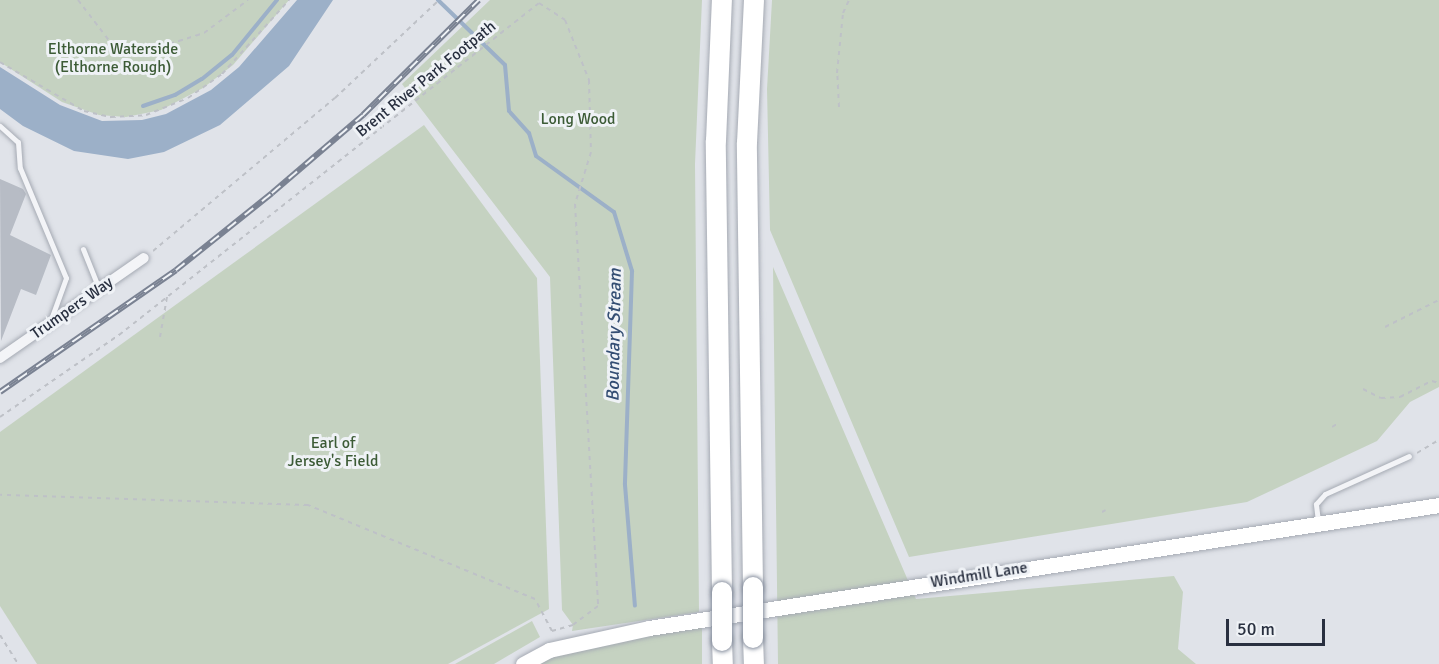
<!DOCTYPE html>
<html>
<head>
<meta charset="utf-8">
<style>
	body { margin:0 }
	#map { position:relative; width:1439px; height:664px; overflow:hidden; background:#e0e3e9; font-family:Signika,sans-serif }
	div>[style] { position:absolute }
	.green>* { inset:0; background:#c5d2c1 }
	.water>* { inset:0; background:#9cb0c8 }
	.stream>* { height:4px; margin:-2px; padding:0 2px; transform-origin:2px; border-radius:2px; background:#9cb0c8 }
	.building>* { inset:0; background:#b7bcc5 }
	.path>* { height:2px; margin-top:-1px; transform-origin:0; background:repeating-linear-gradient(90deg,#bec1c7 0 4.5px,transparent 0 9px) }
	.roads { filter:drop-shadow(0 0 2px #a5aab3) drop-shadow(0 0 2px #a5aab3) }
	.service>* { height:5px; margin:-2.5px; padding:0 2.5px; transform-origin:2.5px; border-radius:2.5px; background:#f3f4f7 }
	.minor>* { height:10px; margin:-5px; padding:0 5px; transform-origin:5px; border-radius:5px; background:#f3f4f7 }
	.secondary>* { height:15px; margin:-7.5px; padding:0 7.5px; transform-origin:7.5px; border-radius:7.5px; background:#fff }
	.motorway>* { height:20px; margin:-10px; padding:0 10px; transform-origin:10px; border-radius:10px; background:#fff }
	.rail>* { height:6px; margin-top:-3px; transform-origin:0; background:repeating-linear-gradient(90deg,#eff2f6 0 11px,#7a8292 0 22px); box-sizing:border-box; border-block:2px solid #7a8292 }
	.bridges { filter:drop-shadow(0 0 2px #88909f) drop-shadow(0 0 2px #88909f) }
	.motorway-bridge>* { height:20px; margin:-10px; padding:0 10px; transform-origin:10px; border-radius:10px; background:#fff }
	span { translate:-50% -50%; white-space:nowrap; text-align:center; line-height:1.15; -webkit-text-stroke:6px #eff2f6; paint-order:stroke }
	.park-label { font-size:16px; color:#3c5b36 }
	.street-label { font-size:16px; color:#293040 }
	.water-label { font-size:18px; color:#344e73; font-style:italic }
	.scale { position:absolute; left:1226px; top:619px; width:99px; height:27px; box-sizing:border-box; border:3px solid #293040; border-top:0; padding-left:8px; font-size:18px; line-height:21px; white-space:nowrap; color:#293040; -webkit-text-stroke:4px #eff2f6; paint-order:stroke }
</style>
</head>
<body>
<div id="map">
	<div class="green">
		<div style="clip-path:polygon(0 0,289px 0,233px 65px,203px 88px,161px 110px,126px 117px,99px 115px,62px 102px,0 62px)"></div>
		<div style="clip-path:polygon(490px 0,702px 0,695px 164px,699px 612px,572px 631px,573px 625px,562px 610px,550px 277px,402px 84px)"></div>
		<div style="clip-path:polygon(772px 0,1439px 0,1439px 387px,1410px 402px,1377px 441px,1247px 502px,909px 557px,770px 230px,767px 89px)"></div>
		<div style="clip-path:polygon(424px 125px,537px 278px,549px 609px,448px 664px,37px 664px,0 606px,0 432px)"></div>
		<div style="clip-path:polygon(773px 267px,916px 599px,1174px 576px,1183px 592px,1178px 649px,1196px 664px,778px 664px)"></div>
		<div style="clip-path:polygon(532px 621px,540px 637px,494px 664px,455px 664px)"></div>
		<div style="clip-path:polygon(702px 622px,702px 664px,538px 664px,553px 656px)"></div>
	</div>
	<div class="water">
		<div style="clip-path:polygon(297px 0,333px 0,289px 66px,220px 125px,164px 152px,128px 159px,74px 151px,23px 126px,0 109px,0 67px,60px 105px,102px 121px,142px 120px,166px 114px,211px 90px,239px 67px)"></div>
	</div>
	<div class="stream">
		<div style="left:438px;top:0;width:93px;rotate:44.1deg"></div>
		<div style="left:505px;top:65px;width:46px;rotate:85deg"></div>
		<div style="left:509px;top:111px;width:30px;rotate:48deg"></div>
		<div style="left:529px;top:133px;width:24px;rotate:73deg"></div>
		<div style="left:536px;top:156px;width:96px;rotate:35.7deg"></div>
		<div style="left:614px;top:212px;width:62px;rotate:73deg"></div>
		<div style="left:632px;top:271px;width:214px;rotate:91.9deg"></div>
		<div style="left:625px;top:485px;width:121px;rotate:85.3deg"></div>
		<div style="left:143px;top:106px;width:34px;rotate:-19deg"></div>
		<div style="left:175px;top:95px;width:31px;rotate:-31deg"></div>
		<div style="left:202px;top:79px;width:38px;rotate:-39deg"></div>
		<div style="left:232px;top:55px;width:71px;rotate:-50.7deg"></div>
	</div>
	<div class="building">
		<div style="clip-path:polygon(0 179px,23px 189px,26px 194px,10px 235px,51px 255px,36px 295px,21px 289px,1px 341px)"></div>
	</div>
	<div class="path">
		<div style="left:78px;top:0;width:54px;rotate:52.5deg"></div>
		<div style="left:111px;top:43px;width:15px;rotate:37deg"></div>
		<div style="left:123px;top:52px;width:21px"></div>
		<div style="left:144px;top:52px;width:63px;rotate:-17.6deg"></div>
		<div style="left:204px;top:33px;width:55px;rotate:-36.9deg"></div>
		<div style="left:0;top:62px;width:97px;rotate:30.3deg"></div>
		<div style="left:84px;top:111px;width:28px;rotate:13deg"></div>
		<div style="left:111px;top:117px;width:35px;rotate:-3deg"></div>
		<div style="left:146px;top:115px;width:45px;rotate:-22deg"></div>
		<div style="left:188px;top:98px;width:42px;rotate:-35.2deg"></div>
		<div style="left:222px;top:74px;width:100px;rotate:-47.8deg"></div>
		<div style="left:839px;top:107px;width:34px;rotate:-93deg"></div>
		<div style="left:837px;top:73px;width:60px;rotate:-84.3deg"></div>
		<div style="left:843px;top:13px;width:14px;rotate:-65deg"></div>
		<div style="left:153px;top:251px;width:238px;rotate:-40.1deg"></div>
		<div style="left:335px;top:98px;width:143px;rotate:-43.3deg"></div>
		<div style="left:1385px;top:327px;width:60px;rotate:-26.6deg"></div>
		<div style="left:160px;top:337px;width:41px;rotate:-80.1deg"></div>
		<div style="left:1363px;top:389px;width:20px;rotate:27deg"></div>
		<div style="left:1381px;top:398px;width:19px;rotate:-3deg"></div>
		<div style="left:1400px;top:397px;width:36px;rotate:-27deg"></div>
		<div style="left:1432px;top:381px;width:7px;rotate:16deg"></div>
		<div style="left:0;top:417px;width:145px;rotate:-34.6deg"></div>
		<div style="left:119px;top:335px;width:535px;rotate:-38.33deg"></div>
		<div style="left:539px;top:3px;width:31px;rotate:33deg"></div>
		<div style="left:565px;top:20px;width:65px;rotate:68.2deg"></div>
		<div style="left:589px;top:80px;width:72px;rotate:88.4deg"></div>
		<div style="left:591px;top:152px;width:54px;rotate:107.1deg"></div>
		<div style="left:575px;top:204px;width:403px;rotate:86.7deg"></div>
		<div style="left:598px;top:606px;width:31px;rotate:143deg"></div>
		<div style="left:573px;top:625px;width:22px;rotate:164deg"></div>
		<div style="left:552px;top:631px;width:36px;rotate:-118deg"></div>
		<div style="left:535px;top:599px;width:246px;rotate:-157.5deg"></div>
		<div style="left:308px;top:505px;width:308px;rotate:-178.1deg"></div>
		<div style="left:1332px;top:427px;width:6px;rotate:-31deg"></div>
		<div style="left:1417px;top:453px;width:26px;rotate:-31deg"></div>
		<div style="left:1102px;top:512px;width:4px;rotate:-27deg"></div>
		<div style="left:0;top:635px;width:34px;rotate:58deg"></div>
	</div>
	<div class="roads">
		<div class="service">
			<div style="left:0;top:126px;width:24px;rotate:42deg"></div>
			<div style="left:18px;top:142px;width:26px;rotate:86deg"></div>
			<div style="left:20px;top:168px;width:119px;rotate:67.3deg"></div>
			<div style="left:66px;top:278px;width:47px;rotate:110deg"></div>
			<div style="left:83px;top:249px;width:43px;rotate:68.2deg"></div>
			<div style="left:1318px;top:521px;width:17px;rotate:-97deg"></div>
			<div style="left:1316px;top:504px;width:13px;rotate:-48deg"></div>
			<div style="left:1325px;top:494px;width:92px;rotate:-24.3deg"></div>
		</div>
		<div class="minor">
			<div style="left:0;top:358px;width:175px;rotate:-34.8deg"></div>
		</div>
		<div class="secondary">
			<div style="left:523px;top:664px;width:30px;rotate:-28deg"></div>
			<div style="left:549px;top:650px;width:102px;rotate:-12.4deg"></div>
			<div style="left:649px;top:628px;width:800px;rotate:-8.85deg"></div>
		</div>
		<div class="motorway">
			<div style="left:753px;top:587px;width:444px;rotate:-90.8deg"></div>
			<div style="left:747px;top:143px;width:143px;rotate:-87.2deg"></div>
			<div style="left:722px;top:592px;width:451px;rotate:-90.8deg"></div>
			<div style="left:716px;top:141px;width:141px;rotate:-87.6deg"></div>
			<div style="left:753px;top:638px;width:26px;rotate:88deg"></div>
			<div style="left:722px;top:641px;width:23px;rotate:88deg"></div>
		</div>
	</div>
	<div class="rail">
		<div style="left:0;top:392px;width:214px;rotate:-34.7deg"></div>
		<div style="left:176px;top:270px;width:123px;rotate:-38.7deg"></div>
		<div style="left:272px;top:193px;width:120px;rotate:-40.6deg"></div>
		<div style="left:363px;top:115px;width:163px;rotate:-44.8deg"></div>
	</div>
	<div class="bridges">
		<div class="motorway-bridge">
			<div style="left:722px;top:592px;width:49px;rotate:90deg"></div>
			<div style="left:753px;top:638px;width:51px;rotate:-90deg"></div>
		</div>
	</div>
	<div class="park-label">
		<span style="left:113px;top:58px">Elthorne Waterside<br>(Elthorne Rough)</span>
		<span style="left:578px;top:119px">Long Wood</span>
		<span style="left:333px;top:452px">Earl of<br>Jersey's Field</span>
	</div>
	<div class="street-label">
		<span style="left:426px;top:79px;rotate:-39deg">Brent River Park Footpath</span>
		<span style="left:72px;top:308px;rotate:-35deg">Trumpers Way</span>
		<span style="left:979px;top:575px;rotate:-9deg">Windmill Lane</span>
	</div>
	<div class="water-label">
		<span style="left:614px;top:335px;rotate:-89deg">Boundary Stream</span>
	</div>
	<div class="scale">50 m</div>
</div>
</body>
</html>
